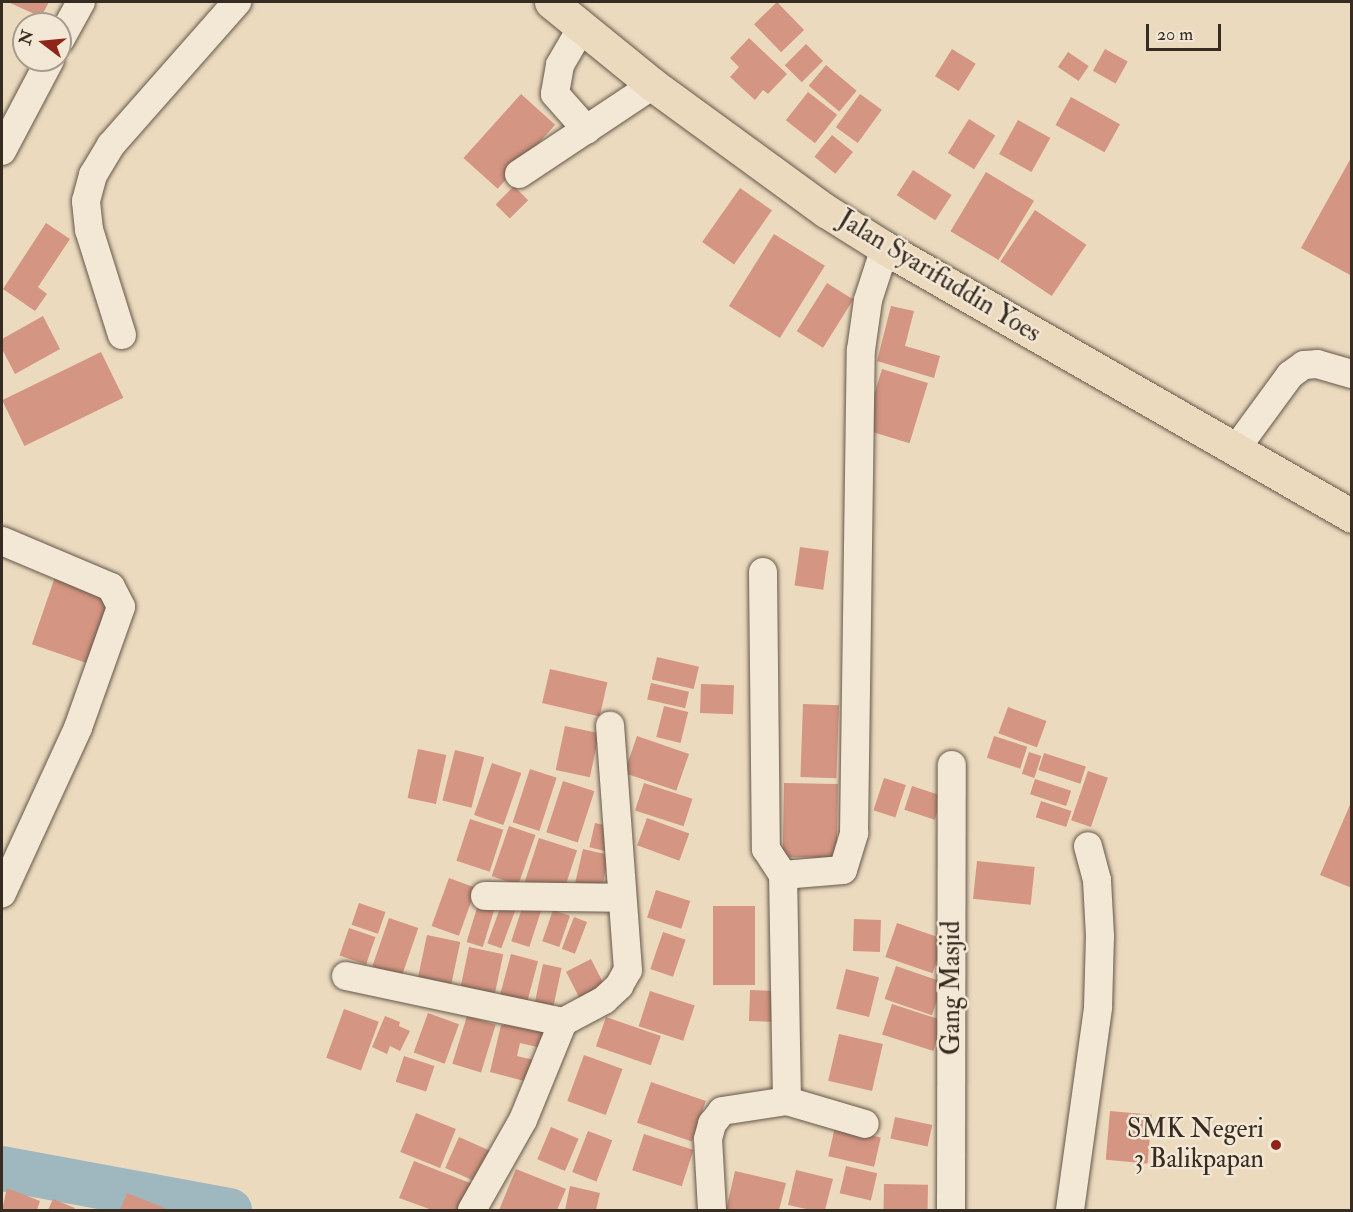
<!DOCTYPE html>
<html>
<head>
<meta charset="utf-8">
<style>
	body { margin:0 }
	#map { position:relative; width:1353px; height:1212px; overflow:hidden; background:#ecdabf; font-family:"IM FELL Double Pica",serif }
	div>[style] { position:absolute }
	.river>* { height:45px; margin:-22.5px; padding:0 22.5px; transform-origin:22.5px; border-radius:22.5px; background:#9fb7be }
	.building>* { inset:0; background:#d49582; transform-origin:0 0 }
	.roads { filter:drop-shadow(0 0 2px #645848) drop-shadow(0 0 2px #645848) }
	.minor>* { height:28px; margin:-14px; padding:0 14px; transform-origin:14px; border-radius:14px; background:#f3e7d5 }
	.highway>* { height:33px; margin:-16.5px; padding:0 16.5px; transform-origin:16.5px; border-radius:16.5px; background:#ecdabf }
	.dots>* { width:16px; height:16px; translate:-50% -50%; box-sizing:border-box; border:3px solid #f3e7d5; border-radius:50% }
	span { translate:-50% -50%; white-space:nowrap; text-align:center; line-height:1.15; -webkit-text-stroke:5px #f3e7d5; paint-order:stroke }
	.street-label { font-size:26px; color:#362c21 }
	.poi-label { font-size:26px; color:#362c21 }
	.right { translate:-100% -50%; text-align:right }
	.frame { position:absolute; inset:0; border:3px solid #362c21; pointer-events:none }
	.north { position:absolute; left:12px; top:12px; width:60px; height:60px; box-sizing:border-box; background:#f3e7d5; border:2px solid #a79c8d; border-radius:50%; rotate:286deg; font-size:16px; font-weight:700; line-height:24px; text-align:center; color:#362c21 }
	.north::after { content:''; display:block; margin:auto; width:21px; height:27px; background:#8f2418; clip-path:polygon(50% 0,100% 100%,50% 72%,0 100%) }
	.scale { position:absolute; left:1146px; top:24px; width:75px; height:27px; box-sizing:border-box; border:3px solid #362c21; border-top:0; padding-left:8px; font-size:18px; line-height:21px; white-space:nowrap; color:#362c21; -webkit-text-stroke:4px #f3e7d5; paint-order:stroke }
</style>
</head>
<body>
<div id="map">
	<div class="river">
		<div style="left:2px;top:1168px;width:231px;rotate:10.5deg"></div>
	</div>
	<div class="building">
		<div style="clip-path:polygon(8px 2px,49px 2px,41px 17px)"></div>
		<div style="left:777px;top:2px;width:39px;height:32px;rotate:46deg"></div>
		<div style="clip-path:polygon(749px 38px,787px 74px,768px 94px,763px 90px,755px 100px,730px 77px,739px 67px,730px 58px)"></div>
		<div style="left:806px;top:44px;width:24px;height:30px;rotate:45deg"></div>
		<div style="left:952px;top:49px;width:28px;height:32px;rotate:32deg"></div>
		<div style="left:1105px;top:49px;width:26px;height:25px;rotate:29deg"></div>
		<div style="left:1068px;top:52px;width:25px;height:18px;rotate:34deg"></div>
		<div style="left:826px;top:65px;width:40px;height:27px;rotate:40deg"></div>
		<div style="left:808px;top:92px;width:37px;height:36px;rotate:38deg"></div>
		<div style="left:521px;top:94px;width:46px;height:86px;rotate:42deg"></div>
		<div style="left:860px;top:94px;width:27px;height:41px;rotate:36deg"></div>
		<div style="left:1071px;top:97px;width:56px;height:32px;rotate:29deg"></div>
		<div style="left:969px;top:119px;width:31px;height:40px;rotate:32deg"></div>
		<div style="left:1018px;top:120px;width:37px;height:39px;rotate:29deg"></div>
		<div style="left:832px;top:135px;width:27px;height:28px;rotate:39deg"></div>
		<div style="clip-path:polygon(1352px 156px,1352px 276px,1301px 248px)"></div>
		<div style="left:913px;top:170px;width:46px;height:30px;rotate:33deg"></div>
		<div style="left:986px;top:172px;width:56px;height:69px;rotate:31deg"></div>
		<div style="left:514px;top:186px;width:20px;height:26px;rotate:45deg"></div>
		<div style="left:740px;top:188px;width:39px;height:66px;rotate:35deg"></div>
		<div style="left:1035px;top:210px;width:62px;height:62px;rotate:34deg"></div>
		<div style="clip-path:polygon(46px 223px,70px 239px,38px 287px,47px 294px,35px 311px,3px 289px)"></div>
		<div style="left:774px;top:234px;width:60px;height:85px;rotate:32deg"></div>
		<div style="left:827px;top:283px;width:31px;height:57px;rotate:32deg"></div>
		<div style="clip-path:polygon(891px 306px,914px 311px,905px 346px,940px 356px,934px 378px,877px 361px)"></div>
		<div style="clip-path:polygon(43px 316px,60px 349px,15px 374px,2px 349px,2px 339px)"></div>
		<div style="left:101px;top:352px;width:51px;height:110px;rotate:64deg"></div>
		<div style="left:882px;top:369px;width:48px;height:63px;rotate:17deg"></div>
		<div style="left:800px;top:547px;width:29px;height:39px;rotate:8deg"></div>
		<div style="left:55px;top:577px;width:60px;height:71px;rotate:19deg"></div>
		<div style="left:657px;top:657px;width:43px;height:23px;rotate:13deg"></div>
		<div style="left:550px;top:669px;width:59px;height:35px;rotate:13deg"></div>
		<div style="left:651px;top:683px;width:39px;height:17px;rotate:13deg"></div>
		<div style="left:701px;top:684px;width:33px;height:29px;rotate:2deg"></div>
		<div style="left:803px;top:704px;width:36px;height:73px;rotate:2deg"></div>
		<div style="left:664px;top:706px;width:25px;height:32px;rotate:14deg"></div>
		<div style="left:1008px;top:707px;width:41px;height:28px;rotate:20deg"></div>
		<div style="left:565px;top:726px;width:35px;height:45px;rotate:12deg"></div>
		<div style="left:637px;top:736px;width:55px;height:39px;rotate:19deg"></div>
		<div style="left:994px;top:736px;width:35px;height:23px;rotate:18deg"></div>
		<div style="left:418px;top:749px;width:29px;height:50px;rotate:12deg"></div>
		<div style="left:455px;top:750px;width:30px;height:52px;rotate:14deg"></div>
		<div style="left:1029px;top:752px;width:13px;height:23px;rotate:18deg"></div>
		<div style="left:1044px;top:753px;width:44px;height:18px;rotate:18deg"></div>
		<div style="left:492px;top:763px;width:31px;height:55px;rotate:19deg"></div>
		<div style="left:530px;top:769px;width:28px;height:56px;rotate:18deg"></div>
		<div style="left:1088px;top:771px;width:21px;height:52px;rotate:19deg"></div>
		<div style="left:884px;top:778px;width:23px;height:34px;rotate:18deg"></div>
		<div style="left:1035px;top:779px;width:38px;height:16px;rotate:18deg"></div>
		<div style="left:563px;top:781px;width:33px;height:54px;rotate:18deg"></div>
		<div style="left:644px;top:783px;width:51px;height:29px;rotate:18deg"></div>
		<div style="left:784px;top:783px;width:54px;height:74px;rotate:1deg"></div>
		<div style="left:912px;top:786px;width:32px;height:25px;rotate:18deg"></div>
		<div style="clip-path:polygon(1352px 800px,1352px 888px,1320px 875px)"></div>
		<div style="left:1041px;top:801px;width:32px;height:17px;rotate:18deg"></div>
		<div style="left:647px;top:818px;width:45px;height:29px;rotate:20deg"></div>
		<div style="left:470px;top:819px;width:35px;height:44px;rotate:18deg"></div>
		<div style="left:595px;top:823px;width:17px;height:25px;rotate:13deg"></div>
		<div style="left:509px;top:826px;width:28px;height:53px;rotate:19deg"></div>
		<div style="left:539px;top:838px;width:40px;height:46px;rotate:18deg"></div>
		<div style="left:583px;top:849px;width:27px;height:37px;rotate:13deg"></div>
		<div style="left:977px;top:861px;width:58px;height:38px;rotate:6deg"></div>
		<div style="left:449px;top:878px;width:29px;height:51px;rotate:20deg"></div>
		<div style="left:656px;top:890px;width:36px;height:29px;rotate:18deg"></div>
		<div style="left:480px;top:898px;width:17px;height:46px;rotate:17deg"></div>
		<div style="left:503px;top:900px;width:15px;height:46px;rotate:20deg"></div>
		<div style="left:359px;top:903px;width:28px;height:23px;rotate:19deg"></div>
		<div style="left:523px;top:905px;width:19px;height:38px;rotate:18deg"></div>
		<div style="left:713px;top:906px;width:42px;height:79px"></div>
		<div style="left:553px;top:910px;width:18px;height:33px;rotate:19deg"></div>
		<div style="left:574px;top:917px;width:14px;height:34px;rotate:21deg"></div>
		<div style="left:389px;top:918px;width:31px;height:51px;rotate:19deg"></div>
		<div style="left:854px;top:919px;width:27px;height:32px;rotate:2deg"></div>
		<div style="left:897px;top:923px;width:50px;height:36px;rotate:19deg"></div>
		<div style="left:349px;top:928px;width:28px;height:29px;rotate:19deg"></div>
		<div style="left:663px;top:932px;width:24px;height:39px;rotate:19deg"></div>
		<div style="left:427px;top:935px;width:34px;height:45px;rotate:12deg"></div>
		<div style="left:469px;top:947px;width:35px;height:40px;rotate:12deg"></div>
		<div style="left:511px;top:954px;width:28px;height:42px;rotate:15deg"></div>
		<div style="left:591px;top:959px;width:36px;height:28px;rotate:63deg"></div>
		<div style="left:543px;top:964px;width:19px;height:42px;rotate:12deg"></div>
		<div style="left:896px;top:966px;width:50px;height:35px;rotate:19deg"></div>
		<div style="left:846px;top:969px;width:34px;height:41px;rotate:14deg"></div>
		<div style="left:750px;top:990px;width:26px;height:31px;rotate:2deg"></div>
		<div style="left:650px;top:991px;width:47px;height:37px;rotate:18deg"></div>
		<div style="left:892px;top:1004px;width:54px;height:32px;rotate:18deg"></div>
		<div style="left:344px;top:1009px;width:37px;height:52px;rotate:20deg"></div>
		<div style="left:428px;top:1013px;width:33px;height:42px;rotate:20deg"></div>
		<div style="clip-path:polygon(385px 1016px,400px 1022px,399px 1026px,410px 1031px,400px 1051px,390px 1046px,387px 1054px,372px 1047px)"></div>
		<div style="left:467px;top:1016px;width:30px;height:50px;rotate:17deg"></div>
		<div style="left:606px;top:1017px;width:58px;height:31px;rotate:19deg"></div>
		<div style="clip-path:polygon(505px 1018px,551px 1030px,546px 1049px,520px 1043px,517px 1056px,538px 1061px,532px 1083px,490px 1072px,501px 1025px,504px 1025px)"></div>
		<div style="left:839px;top:1034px;width:45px;height:48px;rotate:13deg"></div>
		<div style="left:584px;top:1055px;width:41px;height:49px;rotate:20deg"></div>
		<div style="left:404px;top:1056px;width:32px;height:27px;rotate:18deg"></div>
		<div style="left:651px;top:1082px;width:58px;height:43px;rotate:19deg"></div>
		<div style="left:1110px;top:1111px;width:42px;height:49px;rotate:5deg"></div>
		<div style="left:416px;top:1113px;width:43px;height:42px;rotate:22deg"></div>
		<div style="left:895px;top:1117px;width:38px;height:22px;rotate:12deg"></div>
		<div style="left:551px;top:1127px;width:30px;height:35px;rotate:23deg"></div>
		<div style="left:835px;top:1127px;width:47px;height:30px;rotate:13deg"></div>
		<div style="left:588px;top:1131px;width:26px;height:44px;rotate:21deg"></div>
		<div style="left:644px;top:1134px;width:52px;height:38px;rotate:18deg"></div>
		<div style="left:459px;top:1137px;width:35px;height:34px;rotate:24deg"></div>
		<div style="clip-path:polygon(414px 1161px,475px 1185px,465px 1210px,432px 1210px,399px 1198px)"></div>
		<div style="left:846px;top:1166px;width:32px;height:28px;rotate:13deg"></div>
		<div style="clip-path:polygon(516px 1169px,566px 1189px,557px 1210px,499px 1210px)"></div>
		<div style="clip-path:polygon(796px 1170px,833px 1179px,825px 1210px,811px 1210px,788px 1205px)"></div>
		<div style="clip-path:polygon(735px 1171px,786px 1183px,779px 1210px,726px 1210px)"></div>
		<div style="left:884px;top:1184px;width:44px;height:26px;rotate:1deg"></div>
		<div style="clip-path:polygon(570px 1186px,600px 1193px,596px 1210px,565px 1210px)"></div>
		<div style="clip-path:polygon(7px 1188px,40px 1201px,37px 1210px,2px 1210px)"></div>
		<div style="clip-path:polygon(127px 1193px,170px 1210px,120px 1210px)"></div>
		<div style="clip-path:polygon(53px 1199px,75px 1208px,74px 1210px,48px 1210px)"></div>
	</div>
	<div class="roads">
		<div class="minor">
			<div style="left:582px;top:27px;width:44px;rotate:120.1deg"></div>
			<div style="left:560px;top:65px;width:29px;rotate:100deg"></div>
			<div style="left:555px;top:94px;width:48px;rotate:48.4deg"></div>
			<div style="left:60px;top:40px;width:43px;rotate:-61.1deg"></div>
			<div style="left:2px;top:151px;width:103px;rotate:-62.2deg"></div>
			<div style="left:519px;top:174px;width:161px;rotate:-33.6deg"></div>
			<div style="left:122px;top:335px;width:110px;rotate:-107.4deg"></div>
			<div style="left:89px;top:230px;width:29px;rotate:-96deg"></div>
			<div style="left:86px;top:201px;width:27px;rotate:-75deg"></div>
			<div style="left:93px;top:175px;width:35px;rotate:-59deg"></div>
			<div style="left:111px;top:145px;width:191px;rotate:-48.6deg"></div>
			<div style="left:1235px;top:450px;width:93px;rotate:-53.7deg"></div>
			<div style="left:1290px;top:375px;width:17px;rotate:-36deg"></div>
			<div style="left:1304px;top:365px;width:13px;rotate:-4deg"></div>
			<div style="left:1317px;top:364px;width:36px;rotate:16deg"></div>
			<div style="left:2px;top:541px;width:118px;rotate:22.9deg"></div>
			<div style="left:111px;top:587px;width:22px;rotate:63deg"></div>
			<div style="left:121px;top:607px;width:128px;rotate:109.6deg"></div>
			<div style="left:78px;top:728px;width:182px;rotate:114.7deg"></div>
			<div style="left:763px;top:572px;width:277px;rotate:89.4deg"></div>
			<div style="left:766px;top:849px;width:31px;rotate:57deg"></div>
			<div style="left:485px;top:896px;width:137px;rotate:0.8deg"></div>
			<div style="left:346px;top:976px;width:222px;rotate:12deg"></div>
			<div style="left:787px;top:1101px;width:226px;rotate:-91deg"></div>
			<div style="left:783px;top:875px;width:60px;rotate:-4.8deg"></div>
			<div style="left:843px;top:870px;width:39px;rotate:-73deg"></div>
			<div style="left:854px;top:833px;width:483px;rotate:-89.2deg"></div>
			<div style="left:861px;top:350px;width:50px;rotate:-82deg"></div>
			<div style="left:868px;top:300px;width:55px;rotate:-71.9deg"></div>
			<div style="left:472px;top:1210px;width:103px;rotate:-60.5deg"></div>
			<div style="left:523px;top:1120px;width:106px;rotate:-67.8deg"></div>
			<div style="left:563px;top:1022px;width:47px;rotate:-28.2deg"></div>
			<div style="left:604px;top:1000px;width:21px;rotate:-43deg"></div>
			<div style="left:619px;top:986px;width:18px;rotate:-61deg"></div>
			<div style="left:628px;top:970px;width:245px;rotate:-94.2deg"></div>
			<div style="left:712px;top:1210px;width:71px;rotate:-93.2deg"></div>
			<div style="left:708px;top:1139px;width:16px;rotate:-75deg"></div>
			<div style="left:712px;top:1124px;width:16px;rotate:-52deg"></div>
			<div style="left:722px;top:1111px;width:66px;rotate:-8.7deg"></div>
			<div style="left:787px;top:1101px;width:81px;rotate:16.4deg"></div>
			<div style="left:951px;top:1210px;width:445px;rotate:-89.9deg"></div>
			<div style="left:1070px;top:1210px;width:205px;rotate:-82.1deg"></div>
			<div style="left:1098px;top:1007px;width:71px;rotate:-88.4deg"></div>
			<div style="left:1100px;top:936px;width:56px;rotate:-93.1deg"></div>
			<div style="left:1097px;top:880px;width:35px;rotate:-105deg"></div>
		</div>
		<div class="highway">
			<div style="left:551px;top:2px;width:132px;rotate:39.1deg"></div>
			<div style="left:653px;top:85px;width:214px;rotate:36.1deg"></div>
			<div style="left:826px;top:211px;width:70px;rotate:32.1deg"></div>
			<div style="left:885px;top:248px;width:538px;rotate:29.85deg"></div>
		</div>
	</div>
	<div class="dots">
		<div style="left:1276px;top:1145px;background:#8f2418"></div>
	</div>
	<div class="street-label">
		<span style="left:939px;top:277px;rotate:31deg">Jalan Syarifuddin Yoes</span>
		<span style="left:952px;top:988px;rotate:-90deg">Gang Masjid</span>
	</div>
	<div class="poi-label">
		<span class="right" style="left:1264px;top:1145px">SMK Negeri<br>3 Balikpapan</span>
	</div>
	<div class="frame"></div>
	<div class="north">N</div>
	<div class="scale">20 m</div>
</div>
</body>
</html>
